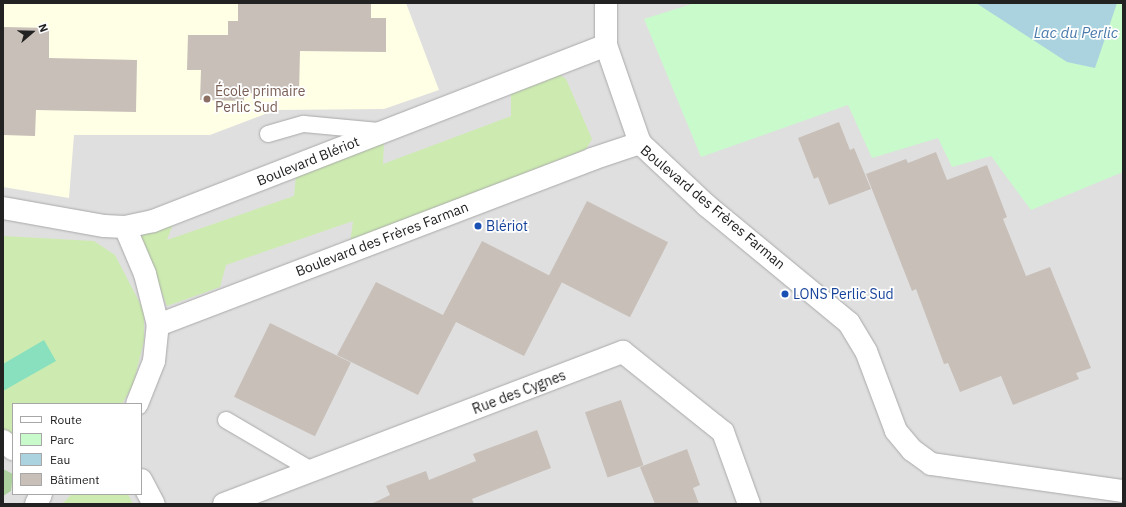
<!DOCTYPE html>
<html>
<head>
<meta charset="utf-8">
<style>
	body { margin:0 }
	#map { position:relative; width:1126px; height:507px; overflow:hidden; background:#f2efe9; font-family:"IBM Plex Sans",sans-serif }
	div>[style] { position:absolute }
	.residential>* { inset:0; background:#e0dfdf }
	.education>* { inset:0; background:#ffffe5 }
	.grass>* { inset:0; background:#cdebb0 }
	.forest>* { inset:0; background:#add19e }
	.park>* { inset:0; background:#c8facc }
	.pitch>* { inset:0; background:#88e0be }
	.water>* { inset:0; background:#aad3df }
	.building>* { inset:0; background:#c7bfb8; transform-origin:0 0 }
	.roads { filter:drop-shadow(0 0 1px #a9a9a9) drop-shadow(0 0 1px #a9a9a9) }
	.service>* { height:16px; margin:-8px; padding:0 8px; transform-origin:8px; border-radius:8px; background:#fff }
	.minor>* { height:22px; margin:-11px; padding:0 11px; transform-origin:11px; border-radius:11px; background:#fff }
	.tertiary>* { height:22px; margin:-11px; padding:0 11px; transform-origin:11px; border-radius:11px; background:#fff }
	.dots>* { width:11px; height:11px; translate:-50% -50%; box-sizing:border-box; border:2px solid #fff; border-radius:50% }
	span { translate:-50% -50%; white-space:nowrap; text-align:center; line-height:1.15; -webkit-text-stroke:3.5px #fff; paint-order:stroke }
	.education-label { font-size:14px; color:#785e54 }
	.left { translate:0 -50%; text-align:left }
	.street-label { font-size:14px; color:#222 }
	.transit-label { font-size:14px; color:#164399 }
	.water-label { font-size:15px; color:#4a7aab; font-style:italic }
	.frame { position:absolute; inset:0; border:4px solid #222; pointer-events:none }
	.legend { position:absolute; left:12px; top:403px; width:130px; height:92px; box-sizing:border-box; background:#fff; border:1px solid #a7a7a7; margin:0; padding:5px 7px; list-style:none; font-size:12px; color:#222 }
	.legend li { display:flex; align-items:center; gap:8px; height:20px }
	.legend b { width:20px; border:1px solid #a7a7a7 }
	.north { position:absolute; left:12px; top:12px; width:40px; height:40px; -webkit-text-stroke:3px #fff; paint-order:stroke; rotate:70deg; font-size:11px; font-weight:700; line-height:16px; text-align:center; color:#222 }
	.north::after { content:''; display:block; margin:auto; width:14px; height:18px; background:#222; clip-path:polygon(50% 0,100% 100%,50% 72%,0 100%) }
</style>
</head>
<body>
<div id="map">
	<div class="residential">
		<div style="clip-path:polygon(evenodd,3px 3px,1123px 3px,1123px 504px,3px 504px,3px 3px,13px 404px,141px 404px,141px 494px,13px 494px,13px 404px)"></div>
	</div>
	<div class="education">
		<div style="clip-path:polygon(3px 3px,406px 3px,439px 90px,384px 109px,276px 110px,210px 135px,74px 135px,69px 198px,3px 187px)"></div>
	</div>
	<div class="grass">
		<div style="clip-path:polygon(560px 75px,566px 79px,592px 139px,586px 149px,350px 243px,353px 221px,226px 265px,220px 287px,167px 306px,140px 236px,173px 224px,167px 240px,294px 196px,296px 175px,384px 143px,383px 164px,511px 116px,511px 94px)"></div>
		<div style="clip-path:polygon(3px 236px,94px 241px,115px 255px,144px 311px,144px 341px,133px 385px,122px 404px,13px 404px,13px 437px,3px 431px)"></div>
		<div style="clip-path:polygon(72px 494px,128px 494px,133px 504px,62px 504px)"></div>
	</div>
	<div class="forest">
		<div style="clip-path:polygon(3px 469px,13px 474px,11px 491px,3px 496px)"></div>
	</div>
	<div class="park">
		<div style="clip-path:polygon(695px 3px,1123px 3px,1123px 172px,1031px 210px,991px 156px,952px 167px,938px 138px,872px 158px,848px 105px,701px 157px,644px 19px)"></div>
	</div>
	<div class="pitch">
		<div style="clip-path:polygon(44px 340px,56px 361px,3px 391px,3px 364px)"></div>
	</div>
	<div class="water">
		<div style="clip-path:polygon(976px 3px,1117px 3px,1095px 68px,1067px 62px)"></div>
	</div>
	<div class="building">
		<div style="clip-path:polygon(238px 3px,371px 3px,371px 18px,386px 18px,386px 52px,300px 51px,299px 94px,244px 93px,244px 101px,200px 100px,201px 70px,187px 70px,188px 35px,228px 35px,228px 21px,238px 21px)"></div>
		<div style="clip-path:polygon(3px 27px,49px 28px,49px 58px,137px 60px,136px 112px,36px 110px,35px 136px,3px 135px)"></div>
		<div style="clip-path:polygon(839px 122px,850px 150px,854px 148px,871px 189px,829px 205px,818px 177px,814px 179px,798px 138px)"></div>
		<div style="clip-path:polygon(936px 152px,947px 180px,987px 165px,1007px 217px,1003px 219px,1026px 276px,1050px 267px,1091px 368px,1076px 373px,1079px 379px,1013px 405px,1001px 376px,960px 392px,948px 363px,944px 364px,916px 289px,912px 291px,866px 174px,906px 159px,908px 163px)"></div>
		<div style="left:587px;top:201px;width:91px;height:84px;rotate:27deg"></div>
		<div style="clip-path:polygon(482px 241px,562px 282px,524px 356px,456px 322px,418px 395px,337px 355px,376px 282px,443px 315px)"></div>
		<div style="left:270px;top:323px;width:90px;height:82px;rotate:26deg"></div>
		<div style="left:621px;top:400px;width:69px;height:38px;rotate:71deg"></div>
		<div style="clip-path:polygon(537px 430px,551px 468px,472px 499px,474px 504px,371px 504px,390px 495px,386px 486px,426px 471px,429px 480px,476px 461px,473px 454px)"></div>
		<div style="clip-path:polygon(687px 449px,700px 485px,693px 488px,699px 504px,655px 504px,640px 467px)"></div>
	</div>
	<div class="roads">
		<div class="service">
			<div style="left:268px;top:134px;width:37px;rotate:-16deg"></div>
			<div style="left:304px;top:124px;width:75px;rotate:5.3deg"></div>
			<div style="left:226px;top:420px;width:101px;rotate:30.4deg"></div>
		</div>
		<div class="minor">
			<div style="left:3px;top:441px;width:13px;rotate:39deg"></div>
			<div style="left:141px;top:480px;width:27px;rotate:62deg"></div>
			<div style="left:224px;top:504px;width:427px;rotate:-20.9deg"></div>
			<div style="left:623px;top:352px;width:128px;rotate:38.7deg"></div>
			<div style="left:723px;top:432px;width:77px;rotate:70.1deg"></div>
		</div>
		<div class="tertiary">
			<div style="left:606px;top:3px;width:42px;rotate:90deg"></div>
			<div style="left:606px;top:45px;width:104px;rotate:70.9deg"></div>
			<div style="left:640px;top:143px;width:91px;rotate:43.2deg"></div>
			<div style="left:706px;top:205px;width:185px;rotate:39.5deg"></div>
			<div style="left:849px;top:323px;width:33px;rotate:59deg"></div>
			<div style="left:866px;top:351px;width:85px;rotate:69.4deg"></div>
			<div style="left:896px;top:431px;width:25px;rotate:50deg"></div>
			<div style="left:912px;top:450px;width:24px;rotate:36deg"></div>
			<div style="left:931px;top:464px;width:194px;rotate:8deg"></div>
			<div style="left:3px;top:208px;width:103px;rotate:10.1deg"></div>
			<div style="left:104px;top:226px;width:21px;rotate:3deg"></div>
			<div style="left:125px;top:227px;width:29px;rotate:-12deg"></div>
			<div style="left:153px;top:221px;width:486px;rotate:-21.2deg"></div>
			<div style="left:125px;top:227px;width:51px;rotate:66.9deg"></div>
			<div style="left:145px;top:274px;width:53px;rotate:75.7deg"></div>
			<div style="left:137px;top:404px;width:46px;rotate:-68.4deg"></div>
			<div style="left:154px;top:361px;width:36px;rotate:-84deg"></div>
			<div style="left:158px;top:325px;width:465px;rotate:-20.9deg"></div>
			<div style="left:592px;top:159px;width:51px;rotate:-18.4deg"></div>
			<div style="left:36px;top:504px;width:11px;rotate:-63deg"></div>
		</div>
	</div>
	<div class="dots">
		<div style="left:207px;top:99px;background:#8d6e63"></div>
		<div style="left:478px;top:226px;background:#1a4fb4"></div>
		<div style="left:785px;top:294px;background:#1a4fb4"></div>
	</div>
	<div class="education-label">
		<span class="left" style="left:215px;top:99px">École primaire<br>Perlic Sud</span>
	</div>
	<div class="street-label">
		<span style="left:308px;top:161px;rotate:-22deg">Boulevard Blériot</span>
		<span style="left:713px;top:207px;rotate:40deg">Boulevard des Frères Farman</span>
		<span style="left:382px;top:239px;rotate:-21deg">Boulevard des Frères Farman</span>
		<span style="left:519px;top:392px;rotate:-21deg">Rue des Cygnes</span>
	</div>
	<div class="transit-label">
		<span class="left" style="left:486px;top:226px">Blériot</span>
		<span class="left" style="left:793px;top:294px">LONS Perlic Sud</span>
	</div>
	<div class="water-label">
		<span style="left:1076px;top:33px">Lac du Perlic</span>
	</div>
	<div class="frame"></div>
	<ul class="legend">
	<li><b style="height:5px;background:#fff"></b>Route</li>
	<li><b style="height:11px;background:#c8facc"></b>Parc</li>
	<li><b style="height:11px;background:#aad3df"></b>Eau</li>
	<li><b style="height:11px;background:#c7bfb8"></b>Bâtiment</li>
	</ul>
	<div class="north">N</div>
</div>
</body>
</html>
